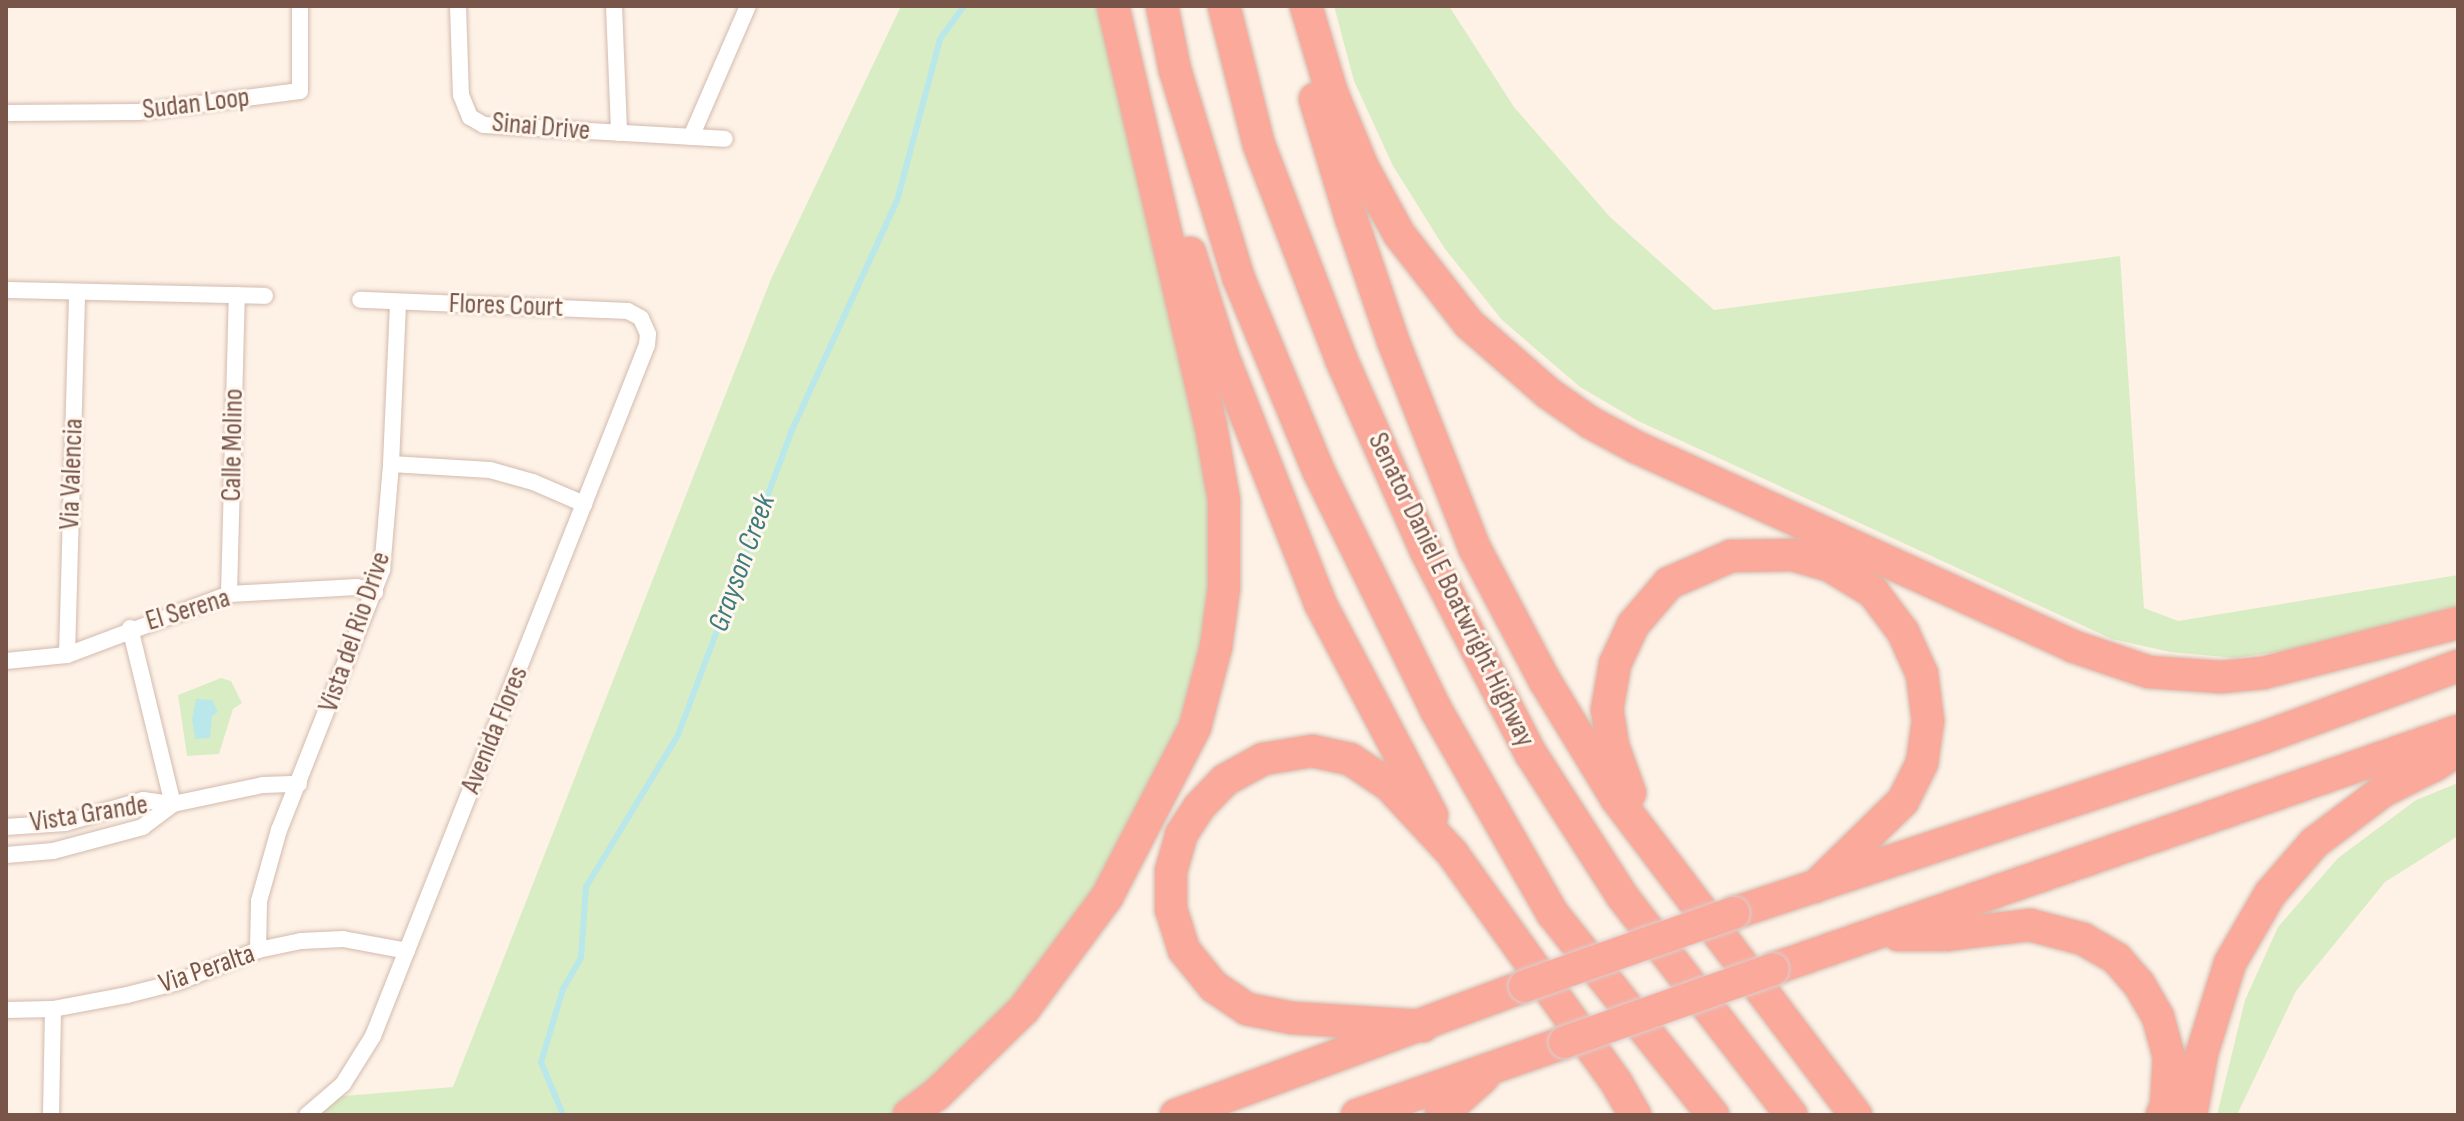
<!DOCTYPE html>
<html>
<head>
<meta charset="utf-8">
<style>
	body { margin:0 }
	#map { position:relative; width:2464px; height:1121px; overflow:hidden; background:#fef2e7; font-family:"Sofia Sans Condensed",sans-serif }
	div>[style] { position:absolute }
	.green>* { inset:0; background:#d9edc4 }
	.water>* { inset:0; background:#bae7e9 }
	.stream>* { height:6px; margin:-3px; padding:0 3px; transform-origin:3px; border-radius:3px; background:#bae7e9 }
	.roads { filter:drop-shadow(0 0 2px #d3bbae) drop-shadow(0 0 2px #d3bbae) }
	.minor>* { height:16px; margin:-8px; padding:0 8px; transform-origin:8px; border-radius:8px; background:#fff }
	.motorway>* { height:32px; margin:-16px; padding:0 16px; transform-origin:16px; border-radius:16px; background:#fba99b }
	.bridges { filter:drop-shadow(0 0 2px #d9cfcc) drop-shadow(0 0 2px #d9cfcc) }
	.motorway-bridge>* { height:32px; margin:-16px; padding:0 16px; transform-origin:16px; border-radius:16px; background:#fba99b }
	span { translate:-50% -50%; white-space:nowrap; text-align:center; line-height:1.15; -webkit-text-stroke:6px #fff7ee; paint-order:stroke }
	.street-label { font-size:28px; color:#795549 }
	.water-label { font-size:30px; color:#3c7c7f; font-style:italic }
	.frame { position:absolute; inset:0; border:8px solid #795549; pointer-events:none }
</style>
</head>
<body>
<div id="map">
	<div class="green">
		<div style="clip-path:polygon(901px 6px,1113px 6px,1211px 427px,1216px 647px,1107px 897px,909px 1115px,307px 1115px,331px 1097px,453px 1087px,771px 279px)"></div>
		<div style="clip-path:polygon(1334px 6px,1449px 6px,1514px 107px,1610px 217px,1714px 310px,2120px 256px,2144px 608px,2178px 621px,2458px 575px,2458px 606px,2297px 649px,2235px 658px,2170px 652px,2112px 639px,1638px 421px,1580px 387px,1502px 320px,1445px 249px,1393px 166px,1354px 81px)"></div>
		<div style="clip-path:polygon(221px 678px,231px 681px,242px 703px,233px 709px,219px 754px,187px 756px,178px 695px)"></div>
		<div style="clip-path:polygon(2458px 783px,2458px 836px,2385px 882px,2296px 991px,2237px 1115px,2217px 1115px,2245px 1000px,2278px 927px,2338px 858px,2416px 800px)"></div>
	</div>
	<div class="water">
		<div style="clip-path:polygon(196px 699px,212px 700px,218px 712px,212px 716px,210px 738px,195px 739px,192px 719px)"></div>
	</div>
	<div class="stream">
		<div style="left:563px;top:1115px;width:57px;rotate:-112.5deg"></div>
		<div style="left:541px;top:1062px;width:76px;rotate:-73.2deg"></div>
		<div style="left:563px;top:989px;width:36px;rotate:-60deg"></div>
		<div style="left:581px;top:958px;width:71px;rotate:-86deg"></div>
		<div style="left:586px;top:887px;width:178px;rotate:-58.8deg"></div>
		<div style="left:678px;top:735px;width:326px;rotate:-69.5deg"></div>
		<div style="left:792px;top:430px;width:252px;rotate:-65.4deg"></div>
		<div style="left:897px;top:201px;width:168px;rotate:-75.1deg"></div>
		<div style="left:940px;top:39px;width:41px;rotate:-54deg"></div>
	</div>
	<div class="roads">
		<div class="minor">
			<div style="left:458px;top:6px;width:89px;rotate:88.1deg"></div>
			<div style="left:461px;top:95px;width:24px;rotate:68deg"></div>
			<div style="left:470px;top:117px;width:16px;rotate:30deg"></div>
			<div style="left:484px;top:125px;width:241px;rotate:3.3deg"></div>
			<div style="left:614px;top:6px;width:127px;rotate:87.7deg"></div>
			<div style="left:6px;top:113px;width:132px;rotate:-0.4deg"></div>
			<div style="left:138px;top:112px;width:163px;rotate:-7.4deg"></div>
			<div style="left:300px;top:91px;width:85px;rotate:-90deg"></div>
			<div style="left:691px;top:137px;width:143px;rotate:-66.5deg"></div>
			<div style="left:6px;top:290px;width:259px;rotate:1.3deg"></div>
			<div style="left:391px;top:464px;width:99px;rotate:3.5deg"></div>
			<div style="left:490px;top:470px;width:45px;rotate:15.6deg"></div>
			<div style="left:533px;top:482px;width:56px;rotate:23.3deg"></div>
			<div style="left:229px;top:594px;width:299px;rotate:-88.5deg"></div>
			<div style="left:130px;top:628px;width:181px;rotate:76.3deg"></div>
			<div style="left:173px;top:804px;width:92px;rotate:-11.9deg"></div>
			<div style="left:263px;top:785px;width:36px;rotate:-2deg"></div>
			<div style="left:67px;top:655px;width:362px;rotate:-88.4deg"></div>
			<div style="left:6px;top:661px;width:61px;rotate:-5.6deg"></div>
			<div style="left:67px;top:655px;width:173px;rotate:-20.6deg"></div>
			<div style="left:229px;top:594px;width:128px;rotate:-3.1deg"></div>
			<div style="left:357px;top:587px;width:19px;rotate:16deg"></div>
			<div style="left:6px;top:827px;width:59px;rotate:-3.9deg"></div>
			<div style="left:65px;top:823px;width:81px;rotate:-16.4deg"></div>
			<div style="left:143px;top:800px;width:30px;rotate:8deg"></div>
			<div style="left:173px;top:804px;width:38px;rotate:143deg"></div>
			<div style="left:143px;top:827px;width:93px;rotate:165.1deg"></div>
			<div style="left:53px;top:851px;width:47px;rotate:175.1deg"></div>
			<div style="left:258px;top:950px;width:49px;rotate:-88.8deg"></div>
			<div style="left:259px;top:901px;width:74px;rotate:-74.3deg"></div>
			<div style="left:279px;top:830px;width:280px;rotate:-68.4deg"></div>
			<div style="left:382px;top:570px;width:106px;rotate:-85.1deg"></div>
			<div style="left:391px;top:464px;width:161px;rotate:-87.5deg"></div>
			<div style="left:6px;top:1010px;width:47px;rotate:-1.2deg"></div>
			<div style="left:53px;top:1009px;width:75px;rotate:-10.7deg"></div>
			<div style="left:127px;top:995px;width:53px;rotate:-14.3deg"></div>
			<div style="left:178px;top:982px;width:86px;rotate:-21.8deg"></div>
			<div style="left:258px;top:950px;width:44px;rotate:-11.8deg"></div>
			<div style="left:301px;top:941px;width:42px;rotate:-2.7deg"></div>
			<div style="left:343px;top:939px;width:65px;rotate:10.6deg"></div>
			<div style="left:51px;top:1115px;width:106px;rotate:-88.9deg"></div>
			<div style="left:307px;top:1115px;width:48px;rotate:-40.7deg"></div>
			<div style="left:343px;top:1084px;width:57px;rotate:-58deg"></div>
			<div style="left:373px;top:1036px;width:743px;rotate:-68.37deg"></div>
			<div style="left:647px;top:345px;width:11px;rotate:-85deg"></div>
			<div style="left:648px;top:334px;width:17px;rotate:-114deg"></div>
			<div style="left:641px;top:318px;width:15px;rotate:-152deg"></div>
			<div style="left:628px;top:311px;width:268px;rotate:-177.6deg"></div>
		</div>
		<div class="motorway">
			<div style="left:1162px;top:6px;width:65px;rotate:78.5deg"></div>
			<div style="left:1175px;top:70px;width:219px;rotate:73deg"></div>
			<div style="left:1239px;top:279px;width:209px;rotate:67.5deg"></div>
			<div style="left:1319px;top:472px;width:265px;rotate:63.8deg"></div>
			<div style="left:1436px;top:710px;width:235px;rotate:60.2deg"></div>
			<div style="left:1553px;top:914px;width:257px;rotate:51.5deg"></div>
			<div style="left:1224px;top:6px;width:143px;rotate:75.9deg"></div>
			<div style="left:1259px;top:145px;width:229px;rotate:69deg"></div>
			<div style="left:1341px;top:359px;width:210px;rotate:66.1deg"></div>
			<div style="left:1426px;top:551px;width:229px;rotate:62.7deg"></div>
			<div style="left:1531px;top:754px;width:169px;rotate:57.3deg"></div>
			<div style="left:1622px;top:896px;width:277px;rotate:52.3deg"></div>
			<div style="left:1306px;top:6px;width:91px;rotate:73.4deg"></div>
			<div style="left:1332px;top:93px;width:81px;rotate:67.5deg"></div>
			<div style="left:1363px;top:168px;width:75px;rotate:61.4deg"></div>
			<div style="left:1399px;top:234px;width:114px;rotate:52.1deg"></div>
			<div style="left:1469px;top:324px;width:105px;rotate:41.1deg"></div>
			<div style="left:1548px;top:393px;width:52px;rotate:34.9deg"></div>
			<div style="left:1591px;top:423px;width:51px;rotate:28.1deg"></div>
			<div style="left:1636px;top:447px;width:479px;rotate:24.5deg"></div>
			<div style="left:2072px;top:646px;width:81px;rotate:18.7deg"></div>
			<div style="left:2149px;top:672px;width:72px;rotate:4deg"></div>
			<div style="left:2221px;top:677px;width:42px;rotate:-5.4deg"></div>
			<div style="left:2263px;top:673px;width:201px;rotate:-14.4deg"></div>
			<div style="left:1315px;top:99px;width:124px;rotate:73.2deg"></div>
			<div style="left:1351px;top:218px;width:130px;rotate:71.1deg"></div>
			<div style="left:1393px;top:341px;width:224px;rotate:68.5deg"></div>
			<div style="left:1475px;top:549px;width:149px;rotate:62.1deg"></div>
			<div style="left:1545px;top:681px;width:137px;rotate:58.7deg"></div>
			<div style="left:1616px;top:798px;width:398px;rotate:52.9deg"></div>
			<div style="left:1190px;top:253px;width:106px;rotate:72.4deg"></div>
			<div style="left:1222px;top:354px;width:268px;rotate:68.5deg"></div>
			<div style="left:1320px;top:603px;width:240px;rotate:62.2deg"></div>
			<div style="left:1630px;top:793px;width:50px;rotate:-109.9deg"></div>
			<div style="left:1613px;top:746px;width:36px;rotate:-99deg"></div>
			<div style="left:1607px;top:710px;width:47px;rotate:-80.1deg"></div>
			<div style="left:1615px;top:664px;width:43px;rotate:-65.2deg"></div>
			<div style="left:1633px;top:625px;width:55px;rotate:-49.4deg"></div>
			<div style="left:1669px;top:583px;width:68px;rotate:-23.5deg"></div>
			<div style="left:1731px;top:556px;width:62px;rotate:-0.9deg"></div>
			<div style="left:1793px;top:555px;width:37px;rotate:16deg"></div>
			<div style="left:1829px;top:565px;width:52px;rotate:31.5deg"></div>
			<div style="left:1873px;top:592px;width:50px;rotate:53.1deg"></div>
			<div style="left:1903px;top:632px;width:46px;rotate:65.7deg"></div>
			<div style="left:1922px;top:674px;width:47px;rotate:82.7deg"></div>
			<div style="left:1928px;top:721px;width:42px;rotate:98.1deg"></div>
			<div style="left:1922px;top:763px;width:42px;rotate:116.6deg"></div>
			<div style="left:1903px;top:801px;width:123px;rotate:135.7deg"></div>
			<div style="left:1734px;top:913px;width:559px;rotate:-18.34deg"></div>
			<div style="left:2265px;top:737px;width:206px;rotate:-20.2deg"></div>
			<div style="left:1898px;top:935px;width:48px"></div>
			<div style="left:1946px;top:935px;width:85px;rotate:-6.8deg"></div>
			<div style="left:2030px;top:925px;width:55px;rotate:14.8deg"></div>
			<div style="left:2083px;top:939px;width:39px;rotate:30deg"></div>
			<div style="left:2117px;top:959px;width:33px;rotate:49deg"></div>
			<div style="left:2139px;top:984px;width:38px;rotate:60deg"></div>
			<div style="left:2158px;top:1017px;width:41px;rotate:74.6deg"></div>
			<div style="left:2169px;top:1057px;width:49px;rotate:93.5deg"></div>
			<div style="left:2166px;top:1106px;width:10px;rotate:114deg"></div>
			<div style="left:1773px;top:969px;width:725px;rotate:-19.16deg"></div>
			<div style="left:1423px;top:1026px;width:131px;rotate:-176.5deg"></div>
			<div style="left:1292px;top:1018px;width:46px;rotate:-168.7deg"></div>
			<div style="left:1247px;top:1009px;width:40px;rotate:-146deg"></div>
			<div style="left:1214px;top:987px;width:48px;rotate:-129deg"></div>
			<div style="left:1184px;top:950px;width:43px;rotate:-107.6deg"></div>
			<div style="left:1171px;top:909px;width:38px;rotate:-90deg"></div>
			<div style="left:1171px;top:871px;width:37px;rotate:-74deg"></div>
			<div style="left:1181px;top:835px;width:33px;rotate:-57deg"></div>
			<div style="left:1199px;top:807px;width:37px;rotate:-46deg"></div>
			<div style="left:1225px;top:780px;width:43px;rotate:-28.9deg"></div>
			<div style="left:1263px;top:759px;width:50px;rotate:-9.3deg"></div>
			<div style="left:1312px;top:751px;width:39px;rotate:12deg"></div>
			<div style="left:1350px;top:759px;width:47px;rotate:33.7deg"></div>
			<div style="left:1389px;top:785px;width:93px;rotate:47.2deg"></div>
			<div style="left:1452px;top:853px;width:282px;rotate:54.4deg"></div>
			<div style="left:1616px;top:1082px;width:38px;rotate:60deg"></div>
			<div style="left:909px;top:1115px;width:34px;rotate:-37deg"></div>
			<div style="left:936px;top:1095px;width:123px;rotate:-44.3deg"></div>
			<div style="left:1024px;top:1009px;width:139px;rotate:-53.5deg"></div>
			<div style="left:1107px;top:897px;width:191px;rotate:-62.6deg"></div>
			<div style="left:1195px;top:727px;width:83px;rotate:-75.3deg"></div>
			<div style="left:1216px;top:647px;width:60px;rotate:-82.3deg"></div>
			<div style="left:1224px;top:588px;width:88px;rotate:-90deg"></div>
			<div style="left:1224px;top:500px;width:74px;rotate:-100.1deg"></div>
			<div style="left:1211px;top:427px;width:432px;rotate:-103.1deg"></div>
			<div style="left:1176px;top:1115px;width:372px;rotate:-20.3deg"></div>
			<div style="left:1357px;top:1115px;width:220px;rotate:-19.3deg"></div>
			<div style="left:1441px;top:1115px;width:57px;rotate:-42.1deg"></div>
			<div style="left:2191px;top:1115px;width:63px;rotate:-79.9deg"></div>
			<div style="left:2202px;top:1053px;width:94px;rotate:-72.7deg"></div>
			<div style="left:2230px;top:963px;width:80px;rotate:-59.9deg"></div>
			<div style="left:2270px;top:894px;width:67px;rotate:-49.2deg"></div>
			<div style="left:2314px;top:843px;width:86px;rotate:-37deg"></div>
			<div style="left:2383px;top:791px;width:58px;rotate:-26.6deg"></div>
			<div style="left:2435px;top:765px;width:27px;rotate:-33deg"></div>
		</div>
	</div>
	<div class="bridges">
		<div class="motorway-bridge">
			<div style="left:1525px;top:986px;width:221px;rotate:-19.3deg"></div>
			<div style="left:1565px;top:1042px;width:220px;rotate:-19.3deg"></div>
		</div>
	</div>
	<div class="street-label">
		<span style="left:196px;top:104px;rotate:-7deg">Sudan Loop</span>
		<span style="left:541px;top:127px;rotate:5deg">Sinai Drive</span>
		<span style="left:506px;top:306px;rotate:2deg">Flores Court</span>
		<span style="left:233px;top:445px;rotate:-89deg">Calle Molino</span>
		<span style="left:72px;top:474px;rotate:-88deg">Via Valencia</span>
		<span style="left:1451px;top:590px;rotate:64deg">Senator Daniel E Boatwright Highway</span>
		<span style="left:188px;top:610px;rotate:-17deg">El Serena</span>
		<span style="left:355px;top:632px;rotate:-71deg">Vista del Rio Drive</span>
		<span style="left:495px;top:730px;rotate:-68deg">Avenida Flores</span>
		<span style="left:89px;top:814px;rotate:-9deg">Vista Grande</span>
		<span style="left:207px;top:969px;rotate:-19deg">Via Peralta</span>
	</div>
	<div class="water-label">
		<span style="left:742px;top:563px;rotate:-70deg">Grayson Creek</span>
	</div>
	<div class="frame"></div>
</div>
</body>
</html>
